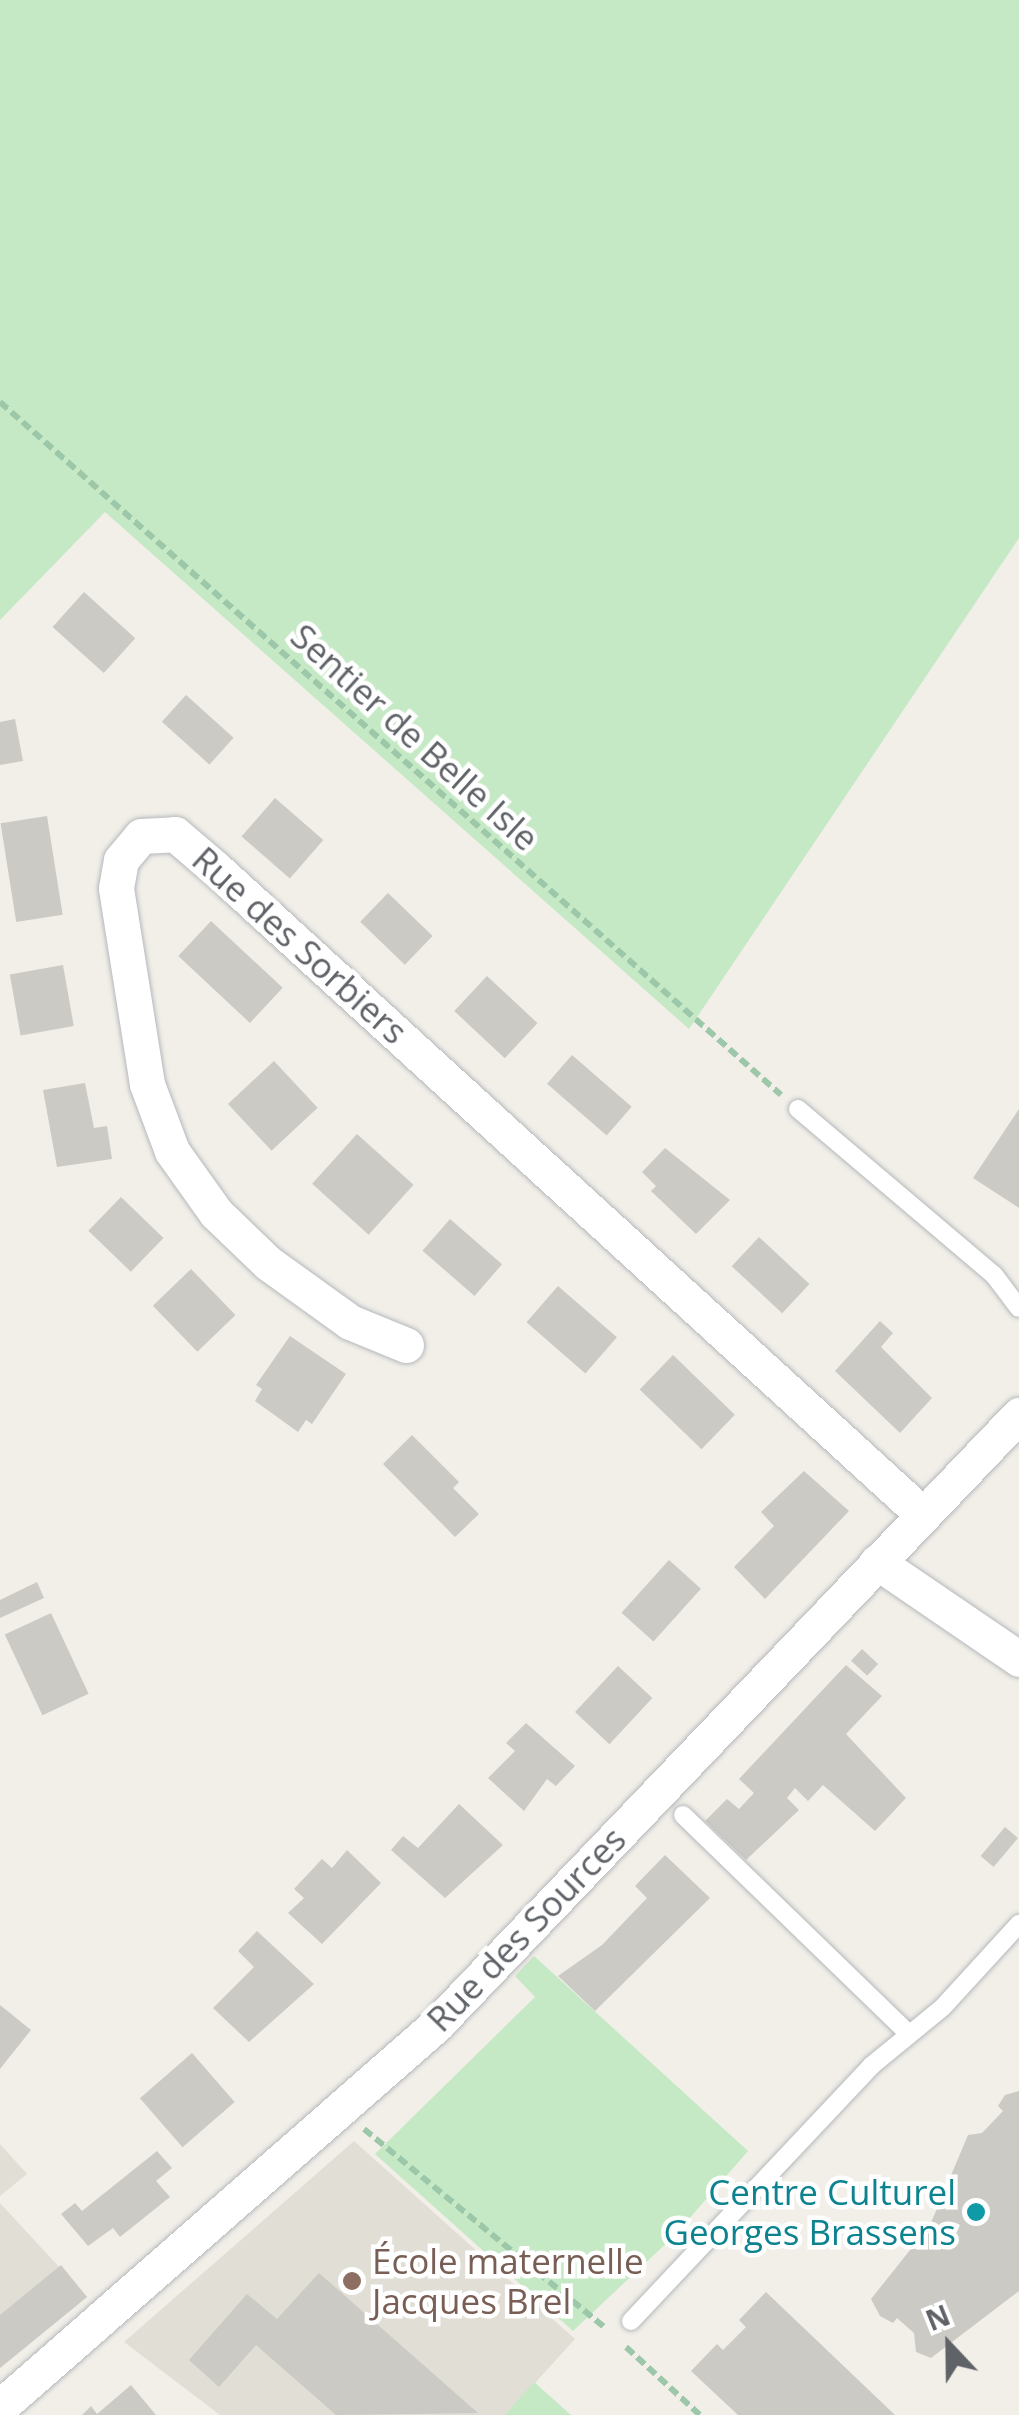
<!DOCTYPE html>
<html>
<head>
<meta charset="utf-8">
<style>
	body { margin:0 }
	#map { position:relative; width:1019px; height:2415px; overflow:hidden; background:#f1efe8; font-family:"Open Sans",sans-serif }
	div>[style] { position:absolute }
	.education>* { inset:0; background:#e1ded6 }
	.green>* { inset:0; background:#c5e8c5 }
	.building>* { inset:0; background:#cccac5; transform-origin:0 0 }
	.path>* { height:6px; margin-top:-3px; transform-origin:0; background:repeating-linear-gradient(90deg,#9cc7a9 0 10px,transparent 0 15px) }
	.roads { filter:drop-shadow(0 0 2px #b5b8bc) drop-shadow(0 0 2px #b5b8bc) }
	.service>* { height:18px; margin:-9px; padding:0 9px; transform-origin:9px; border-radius:9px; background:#fff }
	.minor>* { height:35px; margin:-17.5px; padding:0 17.5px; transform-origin:17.5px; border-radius:17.5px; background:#fff }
	.dots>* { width:28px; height:28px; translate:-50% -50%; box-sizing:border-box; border:5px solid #fff; border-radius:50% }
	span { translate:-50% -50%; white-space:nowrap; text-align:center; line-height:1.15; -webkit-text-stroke:9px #fff; paint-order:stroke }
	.street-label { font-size:35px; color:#5f6368 }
	.culture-label { font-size:35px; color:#0d838f }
	.right { translate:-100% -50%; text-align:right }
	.education-label { font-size:35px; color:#785e54 }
	.left { translate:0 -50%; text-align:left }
	.north { position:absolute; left:899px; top:2295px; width:100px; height:100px; -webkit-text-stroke:8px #fff; paint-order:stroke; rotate:338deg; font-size:28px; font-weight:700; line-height:40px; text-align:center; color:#5f6368 }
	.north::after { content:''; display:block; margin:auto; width:35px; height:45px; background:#5f6368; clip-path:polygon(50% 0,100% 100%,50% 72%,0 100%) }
</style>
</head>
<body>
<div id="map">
	<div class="education">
		<div style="clip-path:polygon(354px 2141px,575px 2339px,506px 2415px,220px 2415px,124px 2342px)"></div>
		<div style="clip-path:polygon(0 2144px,27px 2174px,0 2196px)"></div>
		<div style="clip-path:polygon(0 2203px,87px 2297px,0 2368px)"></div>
	</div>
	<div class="green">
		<div style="clip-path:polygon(0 0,1019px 0,1019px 538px,689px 1029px,105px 512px,0 620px)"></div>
		<div style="clip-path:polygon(534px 1956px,748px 2151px,674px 2236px,573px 2331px,375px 2154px,535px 1997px,515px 1976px)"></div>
		<div style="clip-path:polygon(534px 2382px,571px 2415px,505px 2415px)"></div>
	</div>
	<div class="building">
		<div style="left:84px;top:592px;width:69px;height:47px;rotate:42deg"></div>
		<div style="left:186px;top:695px;width:64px;height:36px;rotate:42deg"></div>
		<div style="clip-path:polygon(15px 719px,23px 761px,0 765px,0 722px)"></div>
		<div style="left:275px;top:798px;width:64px;height:51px;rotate:41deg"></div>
		<div style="left:47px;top:816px;width:100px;height:47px;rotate:81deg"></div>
		<div style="left:388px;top:893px;width:62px;height:40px;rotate:44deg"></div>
		<div style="left:211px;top:921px;width:98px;height:48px;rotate:43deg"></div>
		<div style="left:63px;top:965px;width:62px;height:54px;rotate:80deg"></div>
		<div style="left:487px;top:976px;width:69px;height:48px;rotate:43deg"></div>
		<div style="left:572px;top:1055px;width:79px;height:38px;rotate:41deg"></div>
		<div style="left:274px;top:1061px;width:64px;height:63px;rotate:47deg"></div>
		<div style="clip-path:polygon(85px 1083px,94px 1128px,107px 1126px,112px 1159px,57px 1167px,43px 1090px)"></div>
		<div style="clip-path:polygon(1019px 1109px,1019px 1208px,973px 1178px)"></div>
		<div style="left:357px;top:1134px;width:76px;height:67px;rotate:42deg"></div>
		<div style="clip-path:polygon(665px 1148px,730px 1200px,696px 1234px,651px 1191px,656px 1186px,642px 1172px)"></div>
		<div style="left:121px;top:1197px;width:59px;height:47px;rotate:44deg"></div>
		<div style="left:450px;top:1219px;width:69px;height:42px;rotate:41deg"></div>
		<div style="left:759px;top:1237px;width:69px;height:40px;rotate:43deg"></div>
		<div style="left:191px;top:1269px;width:64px;height:53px;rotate:46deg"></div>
		<div style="left:558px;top:1286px;width:78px;height:48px;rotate:41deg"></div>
		<div style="clip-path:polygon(880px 1321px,893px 1333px,881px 1347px,932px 1398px,900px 1433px,835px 1371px)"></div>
		<div style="clip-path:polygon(290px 1336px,346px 1374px,312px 1424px,306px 1420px,298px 1432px,255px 1401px,262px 1389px,256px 1385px)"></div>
		<div style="left:673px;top:1355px;width:86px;height:48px;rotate:44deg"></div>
		<div style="clip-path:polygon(412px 1435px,459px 1482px,453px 1488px,479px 1514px,455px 1537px,383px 1464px)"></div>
		<div style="clip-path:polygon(804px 1471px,849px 1511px,765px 1599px,734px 1567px,774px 1526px,761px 1512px)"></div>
		<div style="left:669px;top:1560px;width:43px;height:71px;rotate:42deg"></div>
		<div style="clip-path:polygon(37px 1582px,44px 1598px,0 1618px,0 1600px)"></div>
		<div style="left:51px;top:1613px;width:89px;height:51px;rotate:65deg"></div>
		<div style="left:862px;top:1649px;width:22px;height:16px;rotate:43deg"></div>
		<div style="clip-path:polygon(846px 1665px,882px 1696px,846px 1734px,906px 1798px,875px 1831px,823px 1785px,808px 1801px,795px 1788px,787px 1798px,799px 1810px,746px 1860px,705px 1821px,727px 1799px,739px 1809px,754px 1793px,739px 1779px)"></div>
		<div style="left:618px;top:1666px;width:47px;height:63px;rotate:43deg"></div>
		<div style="clip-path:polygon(526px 1723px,575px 1766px,556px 1786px,547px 1779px,524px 1811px,488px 1778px,515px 1751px,506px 1743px)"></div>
		<div style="clip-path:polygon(459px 1804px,503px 1845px,445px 1898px,391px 1850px,403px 1836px,418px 1848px)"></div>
		<div style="left:1005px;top:1827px;width:17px;height:38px;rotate:40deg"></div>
		<div style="clip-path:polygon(347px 1850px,381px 1883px,322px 1944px,288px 1913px,304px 1898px,294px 1889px,322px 1859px,332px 1868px)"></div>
		<div style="clip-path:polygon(665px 1855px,710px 1898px,595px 2011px,558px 1976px,602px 1945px,647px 1898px,635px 1886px)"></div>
		<div style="clip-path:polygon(257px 1931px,314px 1984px,249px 2042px,213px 2008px,254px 1967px,238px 1951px)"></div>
		<div style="clip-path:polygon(0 2005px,31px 2030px,0 2069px)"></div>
		<div style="left:192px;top:2053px;width:65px;height:69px;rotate:49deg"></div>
		<div style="clip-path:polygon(1019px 2091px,1019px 2291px,931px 2358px,916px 2352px,914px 2333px,897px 2318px,893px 2323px,880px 2316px,871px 2299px,930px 2225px,968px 2135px,982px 2133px,1003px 2111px,998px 2106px,1005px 2095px)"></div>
		<div style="clip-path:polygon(157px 2151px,172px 2168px,156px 2181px,170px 2197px,120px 2237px,113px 2228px,88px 2246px,61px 2214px,75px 2203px,82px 2211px)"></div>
		<div style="clip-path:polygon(61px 2265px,87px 2297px,0 2368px,0 2315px)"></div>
		<div style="clip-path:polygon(319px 2273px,478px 2413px,336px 2415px,256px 2345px,219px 2387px,189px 2360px,247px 2294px,277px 2319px)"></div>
		<div style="clip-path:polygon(766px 2292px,895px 2415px,738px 2415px,691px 2371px,717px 2344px,723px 2350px,746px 2327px,739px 2320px)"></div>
		<div style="clip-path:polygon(131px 2385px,156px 2415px,82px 2415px,91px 2406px,97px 2414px)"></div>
	</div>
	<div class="path">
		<div style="left:0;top:402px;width:1044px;rotate:41.58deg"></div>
		<div style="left:364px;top:2129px;width:313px;rotate:39.5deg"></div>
		<div style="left:626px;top:2347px;width:100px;rotate:42.6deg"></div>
	</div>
	<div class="roads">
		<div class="service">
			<div style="left:798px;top:1109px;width:257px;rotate:40.3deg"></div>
			<div style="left:994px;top:1275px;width:41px;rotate:52.9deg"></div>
			<div style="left:683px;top:1815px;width:315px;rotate:44.1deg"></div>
			<div style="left:631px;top:2321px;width:350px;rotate:-46.7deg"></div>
			<div style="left:871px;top:2066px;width:93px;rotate:-39.3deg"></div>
			<div style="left:943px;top:2007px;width:113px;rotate:-47.5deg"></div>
		</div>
		<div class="minor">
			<div style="left:406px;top:1345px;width:61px;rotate:-157.7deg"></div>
			<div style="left:350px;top:1322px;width:101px;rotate:-144.3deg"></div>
			<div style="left:268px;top:1263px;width:72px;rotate:-136.1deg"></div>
			<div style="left:216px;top:1213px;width:76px;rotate:-125.4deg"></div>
			<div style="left:172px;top:1151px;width:72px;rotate:-110.5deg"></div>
			<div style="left:147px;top:1084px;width:198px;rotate:-99deg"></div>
			<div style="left:116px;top:888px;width:28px;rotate:-80deg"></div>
			<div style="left:121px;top:860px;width:31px;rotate:-50deg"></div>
			<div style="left:141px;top:836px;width:34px;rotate:-3deg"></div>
			<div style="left:175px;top:834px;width:54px;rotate:40.5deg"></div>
			<div style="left:216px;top:869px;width:956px;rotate:42.41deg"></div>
			<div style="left:877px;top:1562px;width:172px;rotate:34.3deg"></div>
			<div style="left:0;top:2407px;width:580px;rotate:-41.22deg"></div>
			<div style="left:436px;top:2025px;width:844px;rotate:-46.3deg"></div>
		</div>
	</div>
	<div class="dots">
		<div style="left:976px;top:2212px;background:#0f9aa8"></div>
		<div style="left:352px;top:2281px;background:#8d6e63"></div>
	</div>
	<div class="street-label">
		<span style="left:415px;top:737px;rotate:42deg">Sentier de Belle Isle</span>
		<span style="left:300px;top:945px;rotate:42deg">Rue des Sorbiers</span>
		<span style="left:526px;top:1929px;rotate:-46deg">Rue des Sources</span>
	</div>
	<div class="culture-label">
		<span class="right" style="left:956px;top:2212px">Centre Culturel<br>Georges Brassens</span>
	</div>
	<div class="education-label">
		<span class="left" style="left:372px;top:2281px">École maternelle<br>Jacques Brel</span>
	</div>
	<div class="north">N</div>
</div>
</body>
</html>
